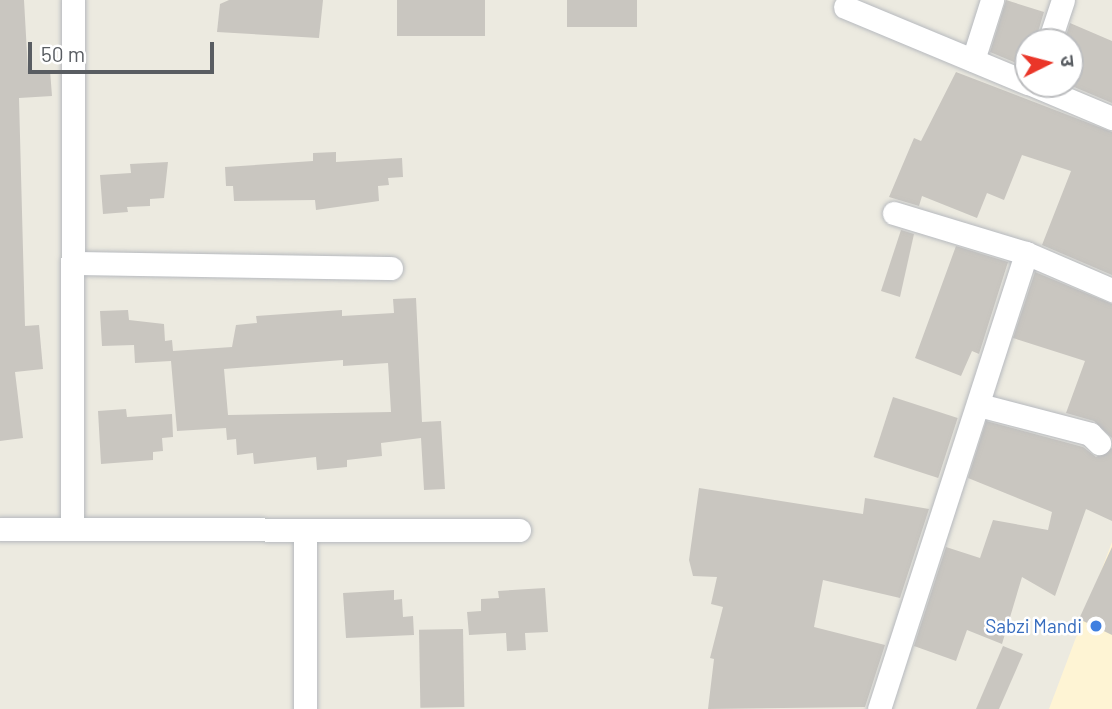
<!DOCTYPE html>
<html>
<head>
<meta charset="utf-8">
<style>
	body { margin:0 }
	#map { position:relative; width:1112px; height:709px; overflow:hidden; background:#eceae0; font-family:Barlow,"Noto Sans Devanagari",sans-serif }
	div>[style] { position:absolute }
	.commercial>* { inset:0; background:#fef4d4 }
	.building>* { inset:0; background:#c9c6c0; transform-origin:0 0 }
	.roads { filter:drop-shadow(0 0 2px #b6b9be) drop-shadow(0 0 2px #b6b9be) }
	.street>* { height:23px; margin:-11.5px; padding:0 11.5px; transform-origin:11.5px; border-radius:11.5px; background:#fff }
	.dots>* { width:19px; height:19px; translate:-50% -50%; box-sizing:border-box; border:4px solid #fff; border-radius:50% }
	span { translate:-50% -50%; white-space:nowrap; text-align:center; line-height:1.15; -webkit-text-stroke:5px #fff; paint-order:stroke }
	.shop-label { font-size:19px; color:#366cbe }
	.right { translate:-100% -50%; text-align:right }
	.north { position:absolute; left:1014px; top:28px; width:70px; height:70px; box-sizing:border-box; background:#fff; border:2px solid #bdbec0; border-radius:50%; rotate:84deg; font-size:19px; font-weight:700; line-height:28px; text-align:center; color:#595d62 }
	.north::after { content:''; display:block; margin:auto; width:24px; height:32px; background:#ea3629; clip-path:polygon(50% 0,100% 100%,50% 72%,0 100%) }
	.scale { position:absolute; left:28px; top:42px; width:186px; height:32px; box-sizing:border-box; border:4px solid #595d62; border-top:0; padding-left:9px; font-size:21px; line-height:24px; white-space:nowrap; color:#595d62; -webkit-text-stroke:5px #fff; paint-order:stroke }
</style>
</head>
<body>
<div id="map">
	<div class="commercial">
		<div style="clip-path:polygon(1112px 542px,1112px 709px,1049px 709px)"></div>
	</div>
	<div class="building">
		<div style="clip-path:polygon(0 0,24px 0,28px 71px,50px 70px,52px 96px,19px 98px,25px 326px,39px 325px,43px 369px,15px 372px,23px 438px,0 441px)"></div>
		<div style="clip-path:polygon(229px 0,323px 0,319px 38px,217px 32px,220px 4px)"></div>
		<div style="left:397px;top:0;width:88px;height:36px"></div>
		<div style="left:567px;top:0;width:70px;height:27px"></div>
		<div style="clip-path:polygon(1006px 0,1044px 12px,1035px 42px,1028px 42px,1028px 68px,990px 52px)"></div>
		<div style="clip-path:polygon(1070px 23px,1112px 41px,1112px 103px,1067px 84px,1070px 42px,1064px 42px)"></div>
		<div style="clip-path:polygon(956px 72px,1112px 132px,1112px 275px,1042px 245px,1071px 171px,1022px 155px,1004px 200px,987px 193px,977px 218px,922px 196px,919px 206px,889px 197px,914px 138px,921px 141px)"></div>
		<div style="clip-path:polygon(336px 152px,336px 162px,402px 158px,403px 177px,388px 178px,389px 185px,378px 186px,379px 201px,316px 210px,315px 200px,234px 201px,233px 186px,226px 186px,225px 167px,313px 161px,313px 153px)"></div>
		<div style="clip-path:polygon(168px 162px,164px 198px,150px 199px,150px 206px,127px 207px,128px 212px,103px 214px,100px 175px,131px 173px,130px 164px)"></div>
		<div style="clip-path:polygon(901px 230px,914px 234px,900px 297px,881px 291px)"></div>
		<div style="clip-path:polygon(956px 246px,1008px 262px,979px 354px,972px 351px,961px 376px,915px 358px)"></div>
		<div style="clip-path:polygon(1035px 272px,1112px 304px,1112px 438px,1094px 421px,1066px 413px,1085px 361px,1013px 338px)"></div>
		<div style="clip-path:polygon(evenodd,416px 298px,422px 422px,441px 421px,445px 489px,424px 490px,421px 438px,381px 443px,382px 456px,347px 460px,347px 467px,317px 470px,316px 457px,254px 464px,253px 453px,237px 455px,236px 439px,227px 440px,226px 428px,177px 431px,171px 361px,135px 363px,134px 345px,102px 346px,100px 311px,128px 310px,129px 320px,164px 324px,165px 341px,172px 340px,173px 351px,232px 347px,236px 325px,257px 323px,256px 316px,342px 310px,342px 316px,394px 313px,393px 299px,416px 298px,343px 360px,343px 366px,388px 363px,391px 412px,228px 415px,224px 369px,343px 360px)"></div>
		<div style="left:893px;top:397px;width:68px;height:63px;rotate:18deg"></div>
		<div style="clip-path:polygon(126px 409px,127px 417px,172px 414px,173px 437px,162px 438px,163px 451px,153px 452px,153px 460px,101px 464px,98px 411px)"></div>
		<div style="clip-path:polygon(986px 421px,1083px 447px,1096px 457px,1112px 448px,1112px 521px,1086px 509px,1055px 596px,1022px 577px,1002px 644px,967px 630px,956px 661px,914px 646px,946px 547px,980px 558px,993px 520px,1048px 530px,1052px 512px,968px 478px)"></div>
		<div style="clip-path:polygon(699px 488px,863px 514px,865px 498px,929px 509px,900px 598px,823px 580px,814px 627px,885px 645px,865px 707px,708px 709px,714px 659px,710px 658px,723px 607px,711px 604px,717px 577px,693px 576px,689px 560px)"></div>
		<div style="clip-path:polygon(1112px 547px,1112px 635px,1079px 619px)"></div>
		<div style="clip-path:polygon(545px 588px,548px 632px,525px 633px,526px 650px,507px 651px,506px 633px,469px 635px,467px 612px,481px 611px,481px 599px,499px 598px,498px 591px)"></div>
		<div style="clip-path:polygon(394px 590px,394px 600px,402px 599px,403px 617px,413px 616px,414px 635px,346px 638px,343px 593px)"></div>
		<div style="left:463px;top:629px;width:78px;height:44px;rotate:89deg"></div>
		<div style="clip-path:polygon(1003px 646px,1023px 654px,999px 709px,976px 709px)"></div>
	</div>
	<div class="roads">
		<div class="street">
			<div style="left:845px;top:7px;width:198px;rotate:22.6deg"></div>
			<div style="left:1049px;top:42px;width:44px;rotate:-71.6deg"></div>
			<div style="left:973px;top:60px;width:63px;rotate:-72.4deg"></div>
			<div style="left:1031px;top:84px;width:88px;rotate:22.8deg"></div>
			<div style="left:894px;top:213px;width:138px;rotate:16.9deg"></div>
			<div style="left:73px;top:263px;width:318px;rotate:0.9deg"></div>
			<div style="left:979px;top:405px;width:115px;rotate:14.6deg"></div>
			<div style="left:1090px;top:434px;width:13px;rotate:45deg"></div>
			<div style="left:0;top:529px;width:519px;rotate:0.11deg"></div>
			<div style="left:72px;top:529px;width:529px;rotate:-89.89deg"></div>
			<div style="left:305px;top:709px;width:179px;rotate:-90deg"></div>
			<div style="left:879px;top:709px;width:479px;rotate:-72.1deg"></div>
			<div style="left:1026px;top:253px;width:94px;rotate:23.3deg"></div>
		</div>
	</div>
	<div class="dots">
		<div style="left:1096px;top:626px;background:#3f7fe0"></div>
	</div>
	<div class="shop-label">
		<span class="right" style="left:1082px;top:626px">Sabzi Mandi</span>
	</div>
	<div class="north">उ</div>
	<div class="scale">50 m</div>
</div>
</body>
</html>
